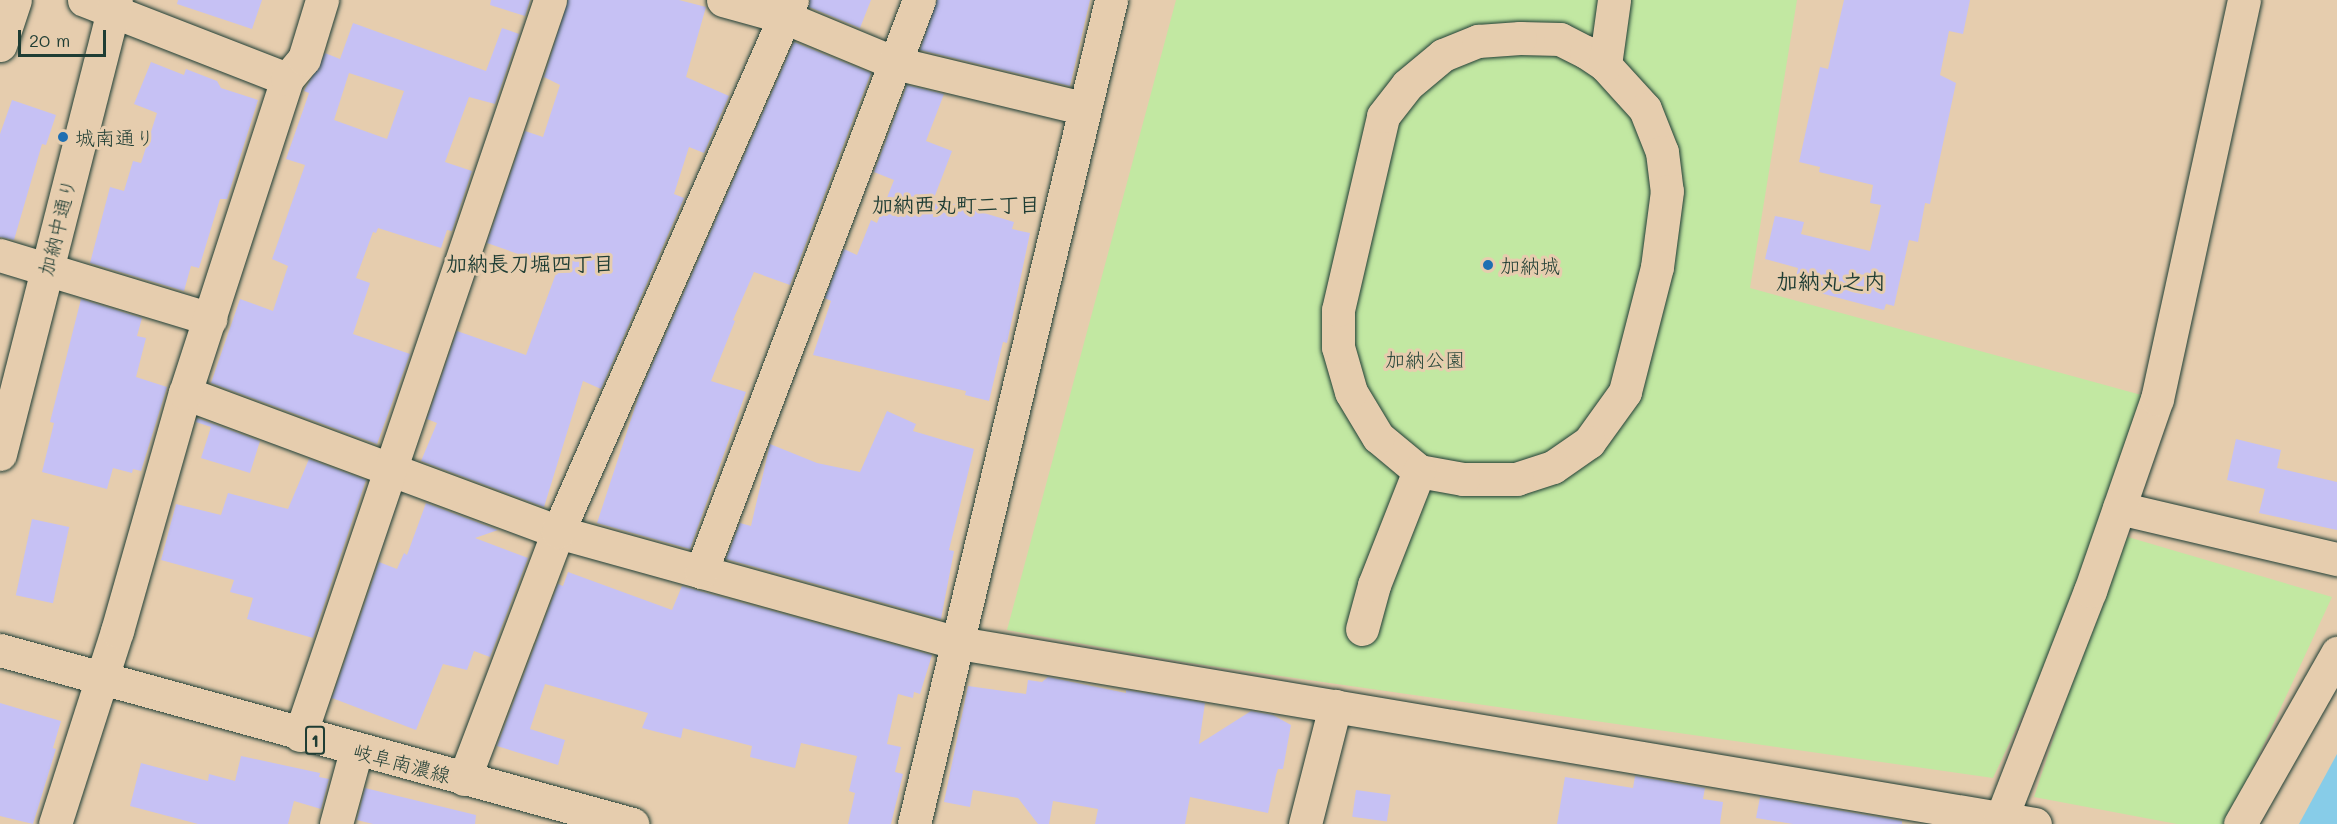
<!DOCTYPE html>
<html>
<head>
<meta charset="utf-8">
<style>
	body { margin:0 }
	#map { position:relative; width:2337px; height:824px; overflow:hidden; background:#e6cdae; font-family:Mali,"Klee One",sans-serif }
	div>[style] { position:absolute }
	.green>* { inset:0; background:#c2e8a2 }
	.water>* { inset:0; background:#87cce8 }
	.building>* { inset:0; background:#c6c1f4; transform-origin:0 0 }
	.roads { filter:drop-shadow(0 0 2px #1f3d34) drop-shadow(0 0 2px #1f3d34) }
	.minor>* { height:33px; margin:-16.5px; padding:0 16.5px; transform-origin:16.5px; border-radius:16.5px; background:#e6cdae }
	.major>* { height:33px; margin:-16.5px; padding:0 16.5px; transform-origin:16.5px; border-radius:16.5px; background:#e6cdae }
	.highway>* { height:33px; margin:-16.5px; padding:0 16.5px; transform-origin:16.5px; border-radius:16.5px; background:#e6cdae }
	.dots>* { width:16px; height:16px; translate:-50% -50%; box-sizing:border-box; border:3px solid #e6cdae; border-radius:50% }
	span { translate:-50% -50%; white-space:nowrap; text-align:center; line-height:1.15; -webkit-text-stroke:6px #e6cdae; paint-order:stroke }
	.shield-label span { padding:2px 4px; background:#e6cdae; border:2px solid; border-radius:4px; -webkit-text-stroke-width:0 }
	.shield-label { font-size:18px; color:#1f3d34; font-weight:700 }
	.poi-label { font-size:20px; color:#1f3d34 }
	.left { translate:0 -50%; text-align:left }
	.street-label { font-size:20px; color:#1f3d34 }
	.park-label { font-size:20px; color:#27463a }
	.neighbourhood-label { font-size:21px; color:#1f3d34; font-weight:700 }
	.quarter-label { font-size:22px; color:#1f3d34; font-weight:700 }
	.scale { position:absolute; left:18px; top:30px; width:88px; height:27px; box-sizing:border-box; border:3px solid #1f3d34; border-top:0; padding-left:8px; font-size:18px; line-height:21px; white-space:nowrap; color:#1f3d34; -webkit-text-stroke:4px #e6cdae; paint-order:stroke }
</style>
</head>
<body>
<div id="map">
	<div class="green">
		<div style="clip-path:polygon(1176px 0,1797px 0,1750px 288px,2145px 396px,2078px 597px,1993px 778px,1183px 662px,1007px 630px)"></div>
		<div style="clip-path:polygon(2121px 535px,2332px 597px,2227px 824px,2177px 824px,2034px 797px)"></div>
	</div>
	<div class="water">
		<div style="clip-path:polygon(2337px 754px,2337px 824px,2299px 824px)"></div>
	</div>
	<div class="building">
		<div style="clip-path:polygon(178px 0,262px 0,252px 29px,177px 4px)"></div>
		<div style="clip-path:polygon(491px 0,530px 0,525px 16px,490px 5px)"></div>
		<div style="clip-path:polygon(568px 0,679px 0,706px 7px,686px 77px,729px 96px,704px 153px,689px 147px,674px 194px,684px 198px,601px 389px,583px 381px,544px 507px,421px 461px,437px 423px,427px 419px,457px 331px,526px 355px,558px 268px,487px 243px,525px 131px,543px 137px,560px 85px,544px 77px)"></div>
		<div style="clip-path:polygon(810px 0,871px 0,860px 28px,809px 7px)"></div>
		<div style="clip-path:polygon(937px 0,1090px 0,1070px 86px,920px 50px)"></div>
		<div style="clip-path:polygon(1844px 0,1970px 0,1963px 34px,1949px 31px,1940px 75px,1956px 83px,1930px 204px,1925px 203px,1918px 242px,1909px 240px,1894px 306px,1886px 304px,1884px 310px,1794px 286px,1798px 268px,1765px 259px,1775px 216px,1804px 222px,1801px 234px,1870px 251px,1881px 205px,1870px 203px,1873px 185px,1819px 172px,1820px 167px,1799px 162px,1820px 67px,1828px 69px)"></div>
		<div style="clip-path:polygon(evenodd,353px 23px,486px 71px,502px 28px,519px 34px,495px 104px,469px 97px,445px 162px,472px 171px,452px 231px,447px 230px,441px 248px,378px 228px,376px 233px,373px 232px,356px 278px,370px 283px,353px 334px,410px 354px,377px 444px,211px 383px,240px 299px,273px 311px,288px 266px,272px 259px,305px 165px,286px 159px,309px 93px,304px 91px,325px 53px,340px 59px,353px 23px,349px 73px,404px 91px,387px 139px,334px 120px,349px 73px)"></div>
		<div style="clip-path:polygon(794px 42px,871px 73px,790px 285px,754px 272px,733px 320px,735px 321px,711px 381px,746px 392px,690px 549px,597px 523px,639px 395px)"></div>
		<div style="clip-path:polygon(151px 62px,184px 75px,186px 69px,217px 81px,221px 88px,258px 100px,227px 199px,220px 199px,199px 268px,191px 266px,184px 291px,90px 263px,110px 187px,124px 191px,133px 161px,141px 163px,157px 113px,134px 104px)"></div>
		<div style="clip-path:polygon(907px 85px,944px 94px,926px 141px,952px 151px,934px 198px,1014px 222px,1012px 229px,1030px 233px,1007px 343px,1003px 342px,989px 401px,965px 395px,966px 391px,813px 355px,831px 301px,825px 298px,844px 249px,857px 255px,871px 220px,877px 223px,894px 180px,874px 172px)"></div>
		<div style="clip-path:polygon(12px 100px,56px 115px,46px 145px,42px 144px,14px 240px,0 237px,0 134px)"></div>
		<div style="clip-path:polygon(81px 299px,142px 318px,137px 336px,146px 338px,136px 377px,167px 387px,141px 471px,133px 469px,132px 473px,113px 468px,107px 489px,42px 472px,54px 423px,50px 422px)"></div>
		<div style="clip-path:polygon(887px 411px,916px 424px,913px 431px,974px 449px,949px 550px,954px 551px,941px 619px,726px 559px,740px 523px,751px 526px,770px 444px,817px 463px,860px 472px)"></div>
		<div style="clip-path:polygon(197px 418px,260px 441px,250px 473px,201px 458px,211px 427px,196px 422px)"></div>
		<div style="clip-path:polygon(2236px 439px,2281px 450px,2277px 468px,2337px 482px,2337px 530px,2259px 513px,2265px 489px,2227px 480px)"></div>
		<div style="clip-path:polygon(309px 459px,366px 480px,313px 638px,247px 619px,253px 598px,230px 592px,234px 580px,161px 560px,176px 504px,221px 515px,228px 493px,288px 509px)"></div>
		<div style="clip-path:polygon(426px 503px,498px 530px,475px 538px,528px 558px,490px 657px,474px 651px,467px 670px,443px 664px,416px 730px,332px 698px,379px 562px,397px 569px,404px 553px,407px 555px)"></div>
		<div style="left:32px;top:519px;width:38px;height:78px;rotate:12deg"></div>
		<div style="clip-path:polygon(568px 572px,672px 610px,682px 586px,932px 655px,920px 694px,914px 692px,913px 698px,898px 694px,887px 744px,901px 747px,895px 772px,903px 774px,891px 824px,848px 824px,855px 793px,849px 791px,857px 756px,801px 743px,795px 768px,750px 757px,752px 746px,683px 728px,681px 738px,642px 728px,648px 713px,545px 684px,530px 729px,565px 740px,558px 765px,497px 746px,558px 584px,563px 586px)"></div>
		<div style="clip-path:polygon(1048px 677px,1126px 693px,1126px 690px,1205px 703px,1199px 744px,1251px 711px,1273px 715px,1291px 725px,1283px 769px,1278px 769px,1276px 775px,1268px 813px,1190px 797px,1185px 824px,1095px 824px,1098px 809px,1053px 801px,1049px 824px,1038px 824px,1018px 798px,973px 790px,970px 807px,944px 802px,968px 686px,1026px 694px,1028px 680px,1042px 682px)"></div>
		<div style="clip-path:polygon(0 703px,61px 721px,53px 748px,56px 749px,33px 824px,0 816px)"></div>
		<div style="clip-path:polygon(241px 756px,320px 773px,319px 777px,329px 779px,321px 809px,294px 801px,288px 824px,198px 824px,130px 806px,141px 763px,208px 781px,209px 774px,235px 781px)"></div>
		<div style="clip-path:polygon(1635px 776px,1705px 788px,1703px 799px,1723px 802px,1720px 824px,1557px 824px,1565px 777px,1633px 788px)"></div>
		<div style="clip-path:polygon(365px 788px,476px 815px,475px 824px,373px 824px,357px 820px)"></div>
		<div style="left:1356px;top:790px;width:35px;height:27px;rotate:8deg"></div>
		<div style="clip-path:polygon(1760px 797px,1902px 821px,1902px 824px,1793px 824px,1756px 818px)"></div>
	</div>
	<div class="roads">
		<div class="minor">
			<div style="left:84px;top:0;width:218px;rotate:21.3deg"></div>
			<div style="left:723px;top:0;width:63px;rotate:15.6deg"></div>
			<div style="left:784px;top:17px;width:120px;rotate:22.5deg"></div>
			<div style="left:895px;top:63px;width:193px;rotate:13.5deg"></div>
			<div style="left:1520px;top:38px;width:40px;rotate:1.4deg"></div>
			<div style="left:1560px;top:39px;width:29px;rotate:27deg"></div>
			<div style="left:1586px;top:52px;width:23px;rotate:34deg"></div>
			<div style="left:1605px;top:65px;width:59px;rotate:47.7deg"></div>
			<div style="left:1645px;top:109px;width:46px;rotate:68.4deg"></div>
			<div style="left:1662px;top:152px;width:39px;rotate:83deg"></div>
			<div style="left:1667px;top:191px;width:77px;rotate:97.5deg"></div>
			<div style="left:1657px;top:267px;width:129px;rotate:104.4deg"></div>
			<div style="left:1625px;top:392px;width:62px;rotate:125.8deg"></div>
			<div style="left:1589px;top:442px;width:44px;rotate:145.2deg"></div>
			<div style="left:1553px;top:467px;width:38px;rotate:162deg"></div>
			<div style="left:1517px;top:479px;width:54px;rotate:180deg"></div>
			<div style="left:1463px;top:479px;width:45px;rotate:-169.7deg"></div>
			<div style="left:1419px;top:471px;width:53px;rotate:-140.3deg"></div>
			<div style="left:1378px;top:437px;width:52px;rotate:-121deg"></div>
			<div style="left:1351px;top:392px;width:47px;rotate:-106.1deg"></div>
			<div style="left:1338px;top:347px;width:37px;rotate:-90deg"></div>
			<div style="left:1338px;top:310px;width:199px;rotate:-76.9deg"></div>
			<div style="left:1383px;top:116px;width:39px;rotate:-52deg"></div>
			<div style="left:1407px;top:85px;width:47px;rotate:-39.8deg"></div>
			<div style="left:1443px;top:55px;width:38px;rotate:-22deg"></div>
			<div style="left:1478px;top:41px;width:42px;rotate:-4.1deg"></div>
			<div style="left:0;top:45px;width:47px;rotate:-71.6deg"></div>
			<div style="left:1605px;top:65px;width:66px;rotate:-82.1deg"></div>
			<div style="left:0;top:255px;width:220px;rotate:16.9deg"></div>
			<div style="left:185px;top:393px;width:398px;rotate:20.4deg"></div>
			<div style="left:558px;top:532px;width:416px;rotate:15.5deg"></div>
			<div style="left:959px;top:643px;width:1091px;rotate:9.55deg"></div>
			<div style="left:2119px;top:508px;width:224px;rotate:13.2deg"></div>
			<div style="left:701px;top:572px;width:612px;rotate:-69.14deg"></div>
			<div style="left:1362px;top:629px;width:46px;rotate:-74.7deg"></div>
			<div style="left:1374px;top:585px;width:123px;rotate:-68.5deg"></div>
			<div style="left:300px;top:735px;width:776px;rotate:-71.21deg"></div>
			<div style="left:464px;top:779px;width:264px;rotate:-69.2deg"></div>
			<div style="left:558px;top:532px;width:581px;rotate:-66.26deg"></div>
			<div style="left:55px;top:824px;width:203px;rotate:-72.2deg"></div>
			<div style="left:117px;top:631px;width:248px;rotate:-74.1deg"></div>
			<div style="left:185px;top:393px;width:330px;rotate:-72deg"></div>
			<div style="left:287px;top:79px;width:26px;rotate:-50deg"></div>
			<div style="left:304px;top:59px;width:62px;rotate:-73deg"></div>
			<div style="left:336px;top:824px;width:76px;rotate:-74.7deg"></div>
			<div style="left:914px;top:824px;width:847px;rotate:-76.55deg"></div>
			<div style="left:1305px;top:824px;width:122px;rotate:-75.7deg"></div>
			<div style="left:1999px;top:824px;width:250px;rotate:-68.7deg"></div>
			<div style="left:2090px;top:591px;width:203px;rotate:-70.8deg"></div>
			<div style="left:2157px;top:399px;width:408px;rotate:-77.7deg"></div>
			<div style="left:2240px;top:824px;width:197px;rotate:-60.4deg"></div>
		</div>
		<div class="major">
			<div style="left:0;top:650px;width:656px;rotate:15.39deg"></div>
		</div>
		<div class="highway">
			<div style="left:0;top:454px;width:469px;rotate:-75.7deg"></div>
		</div>
	</div>
	<div class="dots">
		<div style="left:63px;top:137px;background:#1f6fb2"></div>
		<div style="left:1488px;top:265px;background:#1f6fb2"></div>
	</div>
	<div class="shield-label">
		<span style="left:315px;top:740px">1</span>
	</div>
	<div class="poi-label">
		<span class="left" style="left:75px;top:137px">城南通り</span>
		<span class="left" style="left:1500px;top:265px">加納城</span>
	</div>
	<div class="street-label">
		<span style="left:57px;top:227px;rotate:-76deg">加納中通り</span>
		<span style="left:402px;top:763px;rotate:15deg">岐阜南濃線</span>
	</div>
	<div class="park-label">
		<span style="left:1425px;top:359px">加納公園</span>
	</div>
	<div class="neighbourhood-label">
		<span style="left:956px;top:204px">加納西丸町二丁目</span>
		<span style="left:530px;top:263px">加納長刀堀四丁目</span>
	</div>
	<div class="quarter-label">
		<span style="left:1831px;top:281px">加納丸之内</span>
	</div>
	<div class="scale">20 m</div>
</div>
</body>
</html>
